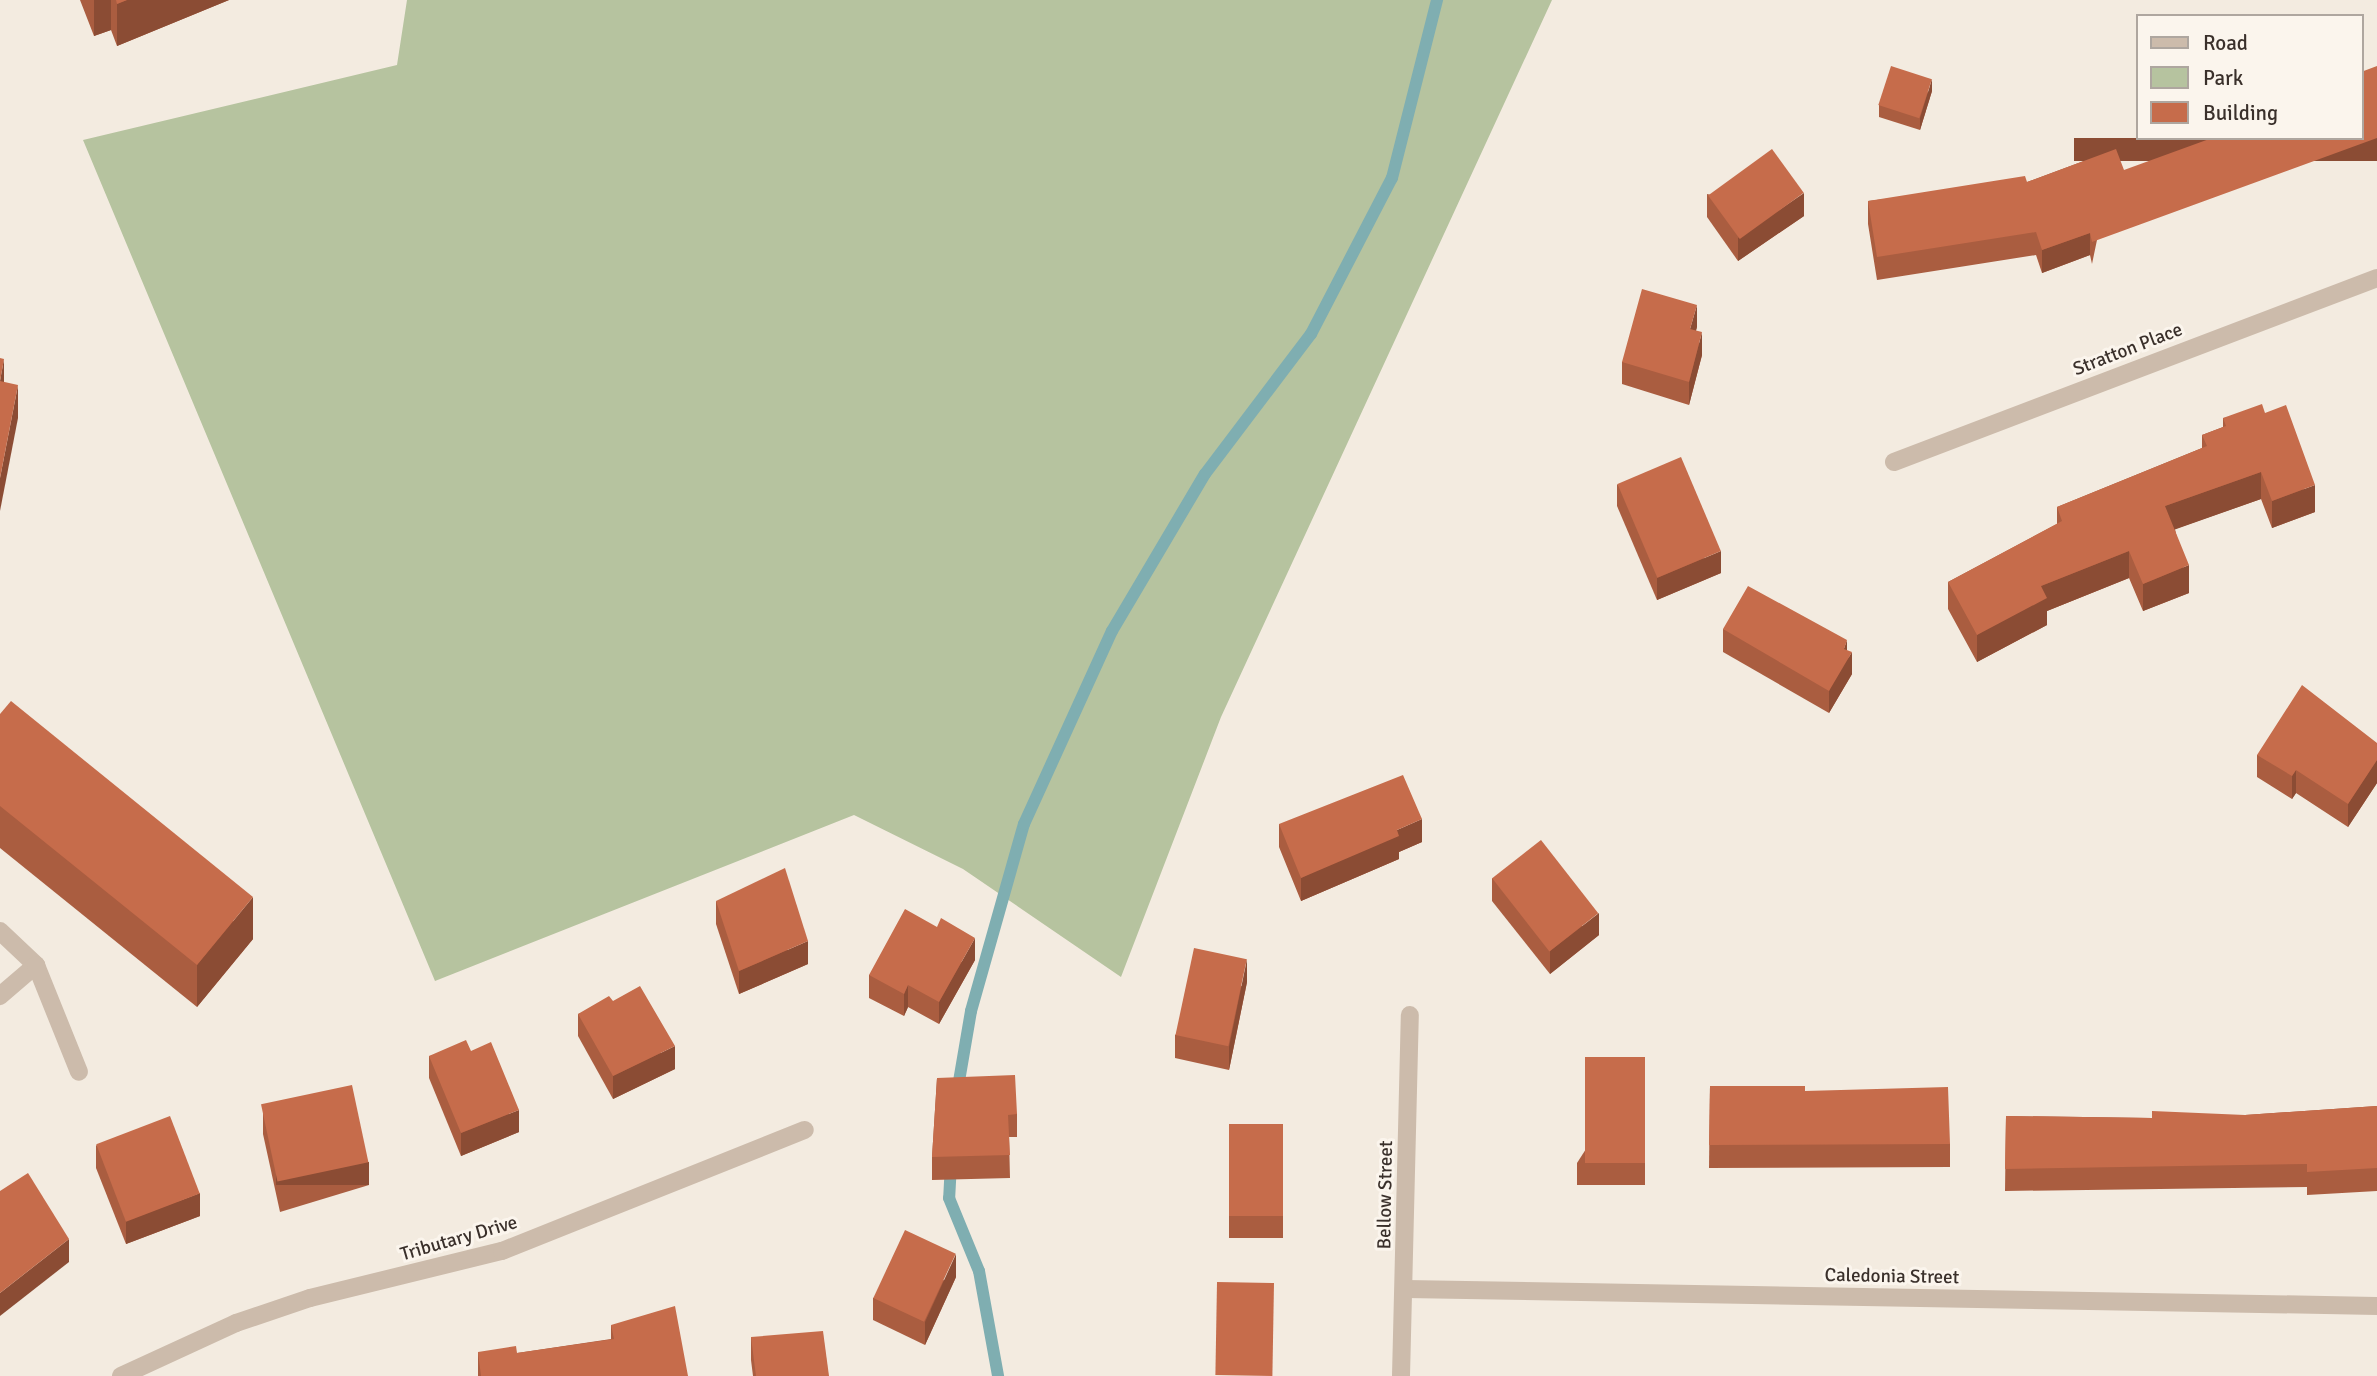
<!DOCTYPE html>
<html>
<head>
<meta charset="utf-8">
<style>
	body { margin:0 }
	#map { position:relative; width:2377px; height:1376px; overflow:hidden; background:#f3ebe0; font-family:Signika,sans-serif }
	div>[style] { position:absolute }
	.green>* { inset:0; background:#b6c39f }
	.stream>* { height:12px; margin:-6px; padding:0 6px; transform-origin:6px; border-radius:6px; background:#7faeb1 }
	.service>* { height:18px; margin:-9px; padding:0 9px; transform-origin:9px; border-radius:9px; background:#ccbbab }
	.minor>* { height:18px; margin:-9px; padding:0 9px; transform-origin:9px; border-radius:9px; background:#ccbbab }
	.wall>* { inset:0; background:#aa5d40; transform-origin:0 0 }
	.shaded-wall>* { inset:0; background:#8b4c34; transform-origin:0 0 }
	.building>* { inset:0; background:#c66c4b; transform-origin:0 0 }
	span { translate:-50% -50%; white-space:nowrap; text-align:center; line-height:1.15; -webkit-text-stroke:6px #fbf5ed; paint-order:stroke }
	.street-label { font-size:19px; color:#3a302b }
	.legend { position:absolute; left:2136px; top:14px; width:228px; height:126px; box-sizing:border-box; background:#fbf5ed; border:2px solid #aea69f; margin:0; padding:9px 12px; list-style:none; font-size:21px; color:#3a302b }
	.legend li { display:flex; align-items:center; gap:14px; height:35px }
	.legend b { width:35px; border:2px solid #aea69f }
</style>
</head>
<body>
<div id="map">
	<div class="green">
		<div style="clip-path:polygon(407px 0,1552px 0,1221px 717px,1121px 977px,963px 869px,854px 815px,435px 981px,83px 140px,397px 65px)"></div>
	</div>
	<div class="stream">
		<div style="left:957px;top:1093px;width:83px;rotate:-80.3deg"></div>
		<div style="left:971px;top:1011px;width:194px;rotate:-74.2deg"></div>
		<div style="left:1024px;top:824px;width:212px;rotate:-65.5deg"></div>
		<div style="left:1112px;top:631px;width:182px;rotate:-59.4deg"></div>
		<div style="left:1205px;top:474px;width:176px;rotate:-52.9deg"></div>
		<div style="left:1311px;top:334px;width:176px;rotate:-62.6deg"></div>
		<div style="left:1392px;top:178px;width:184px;rotate:-75.8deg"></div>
		<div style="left:951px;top:1163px;width:35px;rotate:93deg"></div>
		<div style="left:949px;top:1198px;width:79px;rotate:67.7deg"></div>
		<div style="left:979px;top:1271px;width:107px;rotate:79.7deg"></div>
	</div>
	<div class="service">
		<div style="left:0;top:931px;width:50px;rotate:43.4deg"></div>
		<div style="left:36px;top:965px;width:48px;rotate:139.3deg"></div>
		<div style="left:36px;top:965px;width:115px;rotate:68.1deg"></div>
	</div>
	<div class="minor">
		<div style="left:1894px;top:462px;width:517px;rotate:-20.85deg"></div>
		<div style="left:1406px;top:1289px;width:971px;rotate:1deg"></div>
		<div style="left:121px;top:1376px;width:127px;rotate:-24.7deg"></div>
		<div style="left:236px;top:1323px;width:78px;rotate:-18.7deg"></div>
		<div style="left:310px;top:1298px;width:198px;rotate:-13.8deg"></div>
		<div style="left:502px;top:1251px;width:326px;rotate:-21.8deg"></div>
		<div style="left:1401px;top:1376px;width:361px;rotate:-88.6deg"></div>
	</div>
	<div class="wall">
		<div style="clip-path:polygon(80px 0,229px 0,117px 46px,111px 30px,94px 36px)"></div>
		<div style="clip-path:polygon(1932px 91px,1920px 130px,1879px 117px,1879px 105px)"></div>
		<div style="clip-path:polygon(2116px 149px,2092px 264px,2090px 255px,2042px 273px,2036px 255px,1877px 280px,1868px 224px,1868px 201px,2027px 182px)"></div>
		<div style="clip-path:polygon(1707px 194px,1804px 216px,1738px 261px,1707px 217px)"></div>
		<div style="clip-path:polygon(1697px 327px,1696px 330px,1702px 355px,1689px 405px,1622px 384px,1622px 362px)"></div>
		<div style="clip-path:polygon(2265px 413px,2315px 512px,2272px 528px,2261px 499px,2175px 529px,2189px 593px,2143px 611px,2129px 578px,2047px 611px,2047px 625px,1977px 662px,1948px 609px,1948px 582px,2057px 524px,2057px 507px,2202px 448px,2202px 435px,2223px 427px,2223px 418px)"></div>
		<div style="clip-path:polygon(1617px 484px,1721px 573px,1657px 600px,1617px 506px)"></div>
		<div style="clip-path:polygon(1723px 629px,1847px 650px,1852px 674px,1829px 713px,1723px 652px)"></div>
		<div style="clip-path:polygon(0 714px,253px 939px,197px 1007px,0 848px)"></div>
		<div style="clip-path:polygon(2377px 743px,2377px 783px,2348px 827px,2296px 793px,2292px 799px,2257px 777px,2257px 755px)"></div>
		<div style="clip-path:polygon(1279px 824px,1422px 842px,1399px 852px,1399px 859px,1301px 901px,1279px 847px)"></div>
		<div style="clip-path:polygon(1492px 878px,1599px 935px,1550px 974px,1492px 901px)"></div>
		<div style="clip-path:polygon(716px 901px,808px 964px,739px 994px,716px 924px)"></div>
		<div style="clip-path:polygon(975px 960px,939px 1024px,908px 1007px,904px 1016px,869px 998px,869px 975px)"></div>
		<div style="clip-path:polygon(1247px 982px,1229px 1070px,1175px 1058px,1175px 1035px)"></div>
		<div style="clip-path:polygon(613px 1001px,675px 1069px,613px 1099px,578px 1036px,578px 1014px)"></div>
		<div style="clip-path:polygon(471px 1051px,519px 1132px,461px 1156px,429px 1078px,429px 1056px)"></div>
		<div style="clip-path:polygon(1645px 1057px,1645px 1185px,1577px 1185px,1577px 1163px)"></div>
		<div style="clip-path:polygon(937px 1078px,1017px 1114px,1017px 1137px,1009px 1137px,1010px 1178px,932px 1180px,932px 1157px)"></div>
		<div style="clip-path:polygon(1710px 1086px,1950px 1144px,1950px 1167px,1709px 1168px)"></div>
		<div style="clip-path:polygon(2377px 1106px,2377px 1191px,2307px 1195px,2307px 1187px,2005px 1191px,2006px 1116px,2152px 1118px,2245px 1115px)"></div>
		<div style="clip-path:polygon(263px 1112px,369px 1185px,280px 1212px,263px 1134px)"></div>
		<div style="left:1229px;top:1124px;width:54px;height:114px"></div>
		<div style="clip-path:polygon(96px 1145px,200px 1216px,126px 1244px,96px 1168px)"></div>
		<div style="clip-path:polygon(956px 1277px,925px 1345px,873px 1320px,873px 1298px)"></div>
		<div style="clip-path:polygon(611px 1325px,688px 1376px,478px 1376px,478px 1352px,517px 1353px,611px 1339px)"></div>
		<div style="clip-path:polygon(751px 1337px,829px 1376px,753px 1376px,751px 1360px)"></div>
	</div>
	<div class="shaded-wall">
		<div style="clip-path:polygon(94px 0,111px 0,111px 30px,94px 36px)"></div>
		<div style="clip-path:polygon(127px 0,229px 0,117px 46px,117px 4px)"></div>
		<div style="clip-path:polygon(1932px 79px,1932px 91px,1920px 130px,1920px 118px)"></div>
		<div style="left:2377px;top:138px;width:23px;height:303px;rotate:90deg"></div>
		<div style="clip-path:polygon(1804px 193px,1804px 216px,1738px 261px,1738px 238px)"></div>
		<div style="clip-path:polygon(2090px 233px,2090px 255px,2042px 273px,2042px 250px)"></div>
		<div style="clip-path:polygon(1697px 305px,1697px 327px,1690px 351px,1690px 329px)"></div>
		<div style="clip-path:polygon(1702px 332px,1702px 355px,1689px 405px,1689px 382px)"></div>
		<div style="clip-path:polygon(4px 359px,4px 392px,0 381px)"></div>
		<div style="clip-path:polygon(18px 385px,18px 418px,0 511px,0 478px)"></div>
		<div style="clip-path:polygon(2261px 472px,2261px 499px,2165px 533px,2165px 506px)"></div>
		<div style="clip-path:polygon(2315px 485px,2315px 512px,2272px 528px,2272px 501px)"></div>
		<div style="clip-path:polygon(1721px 551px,1721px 573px,1657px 600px,1657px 578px)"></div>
		<div style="clip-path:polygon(2129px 551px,2129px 578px,2047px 611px,2047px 625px,1977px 662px,1977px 635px,2041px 586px)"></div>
		<div style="clip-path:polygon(2189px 565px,2189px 593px,2143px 611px,2143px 584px)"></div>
		<div style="clip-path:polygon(1847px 640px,1847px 660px,1852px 652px,1852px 674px,1829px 713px,1829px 691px)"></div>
		<div style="clip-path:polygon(2377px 760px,2377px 783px,2348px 827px,2348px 804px)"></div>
		<div style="clip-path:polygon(2296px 770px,2296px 793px,2292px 799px,2292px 776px)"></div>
		<div style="clip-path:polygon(1422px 819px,1422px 842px,1399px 852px,1399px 859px,1301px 901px,1301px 878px,1397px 830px)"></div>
		<div style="clip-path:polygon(253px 897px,253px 939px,197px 1007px,197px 965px)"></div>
		<div style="clip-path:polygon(1599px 913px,1599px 935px,1550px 974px,1550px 951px)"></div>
		<div style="clip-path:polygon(975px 938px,975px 960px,939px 1024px,939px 1002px)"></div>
		<div style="clip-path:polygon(808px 941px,808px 964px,739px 994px,739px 971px)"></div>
		<div style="clip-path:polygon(1247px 959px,1247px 982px,1229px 1070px,1229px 1047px)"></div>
		<div style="clip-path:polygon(908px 985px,908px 1007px,904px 1016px,904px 994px)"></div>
		<div style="clip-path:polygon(675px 1046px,675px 1069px,613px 1099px,613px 1076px)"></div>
		<div style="clip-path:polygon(519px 1110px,519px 1132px,461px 1156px,461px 1133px)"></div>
		<div style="left:369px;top:1162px;width:23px;height:93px;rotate:90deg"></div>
		<div style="clip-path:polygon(200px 1193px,200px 1216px,126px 1244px,126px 1221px)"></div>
		<div style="clip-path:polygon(69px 1239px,69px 1262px,0 1316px,0 1293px)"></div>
		<div style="clip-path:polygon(956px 1254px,956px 1277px,925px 1345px,925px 1322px)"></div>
	</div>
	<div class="building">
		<div style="clip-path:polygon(116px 0,127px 0,117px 4px)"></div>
		<div style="left:1891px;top:66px;width:43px;height:41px;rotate:18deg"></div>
		<div style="clip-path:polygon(2377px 66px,2377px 138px,2092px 242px,2090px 233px,2042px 250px,2036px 232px,1877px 257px,1868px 201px,2025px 176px,2027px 182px,2116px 149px,2124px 170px,2212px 138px,2361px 138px,2361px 72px)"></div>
		<div style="left:1772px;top:149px;width:54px;height:79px;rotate:54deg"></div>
		<div style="clip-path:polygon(1642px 289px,1697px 305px,1690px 329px,1702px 332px,1689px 382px,1622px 362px)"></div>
		<div style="clip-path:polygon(0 358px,4px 359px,0 381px)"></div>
		<div style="clip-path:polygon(0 381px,18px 385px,0 478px)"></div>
		<div style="clip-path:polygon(2262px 404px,2265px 413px,2286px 405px,2315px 485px,2272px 501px,2261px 472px,2165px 506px,2189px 565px,2143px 584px,2129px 551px,2041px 586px,2047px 598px,1977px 635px,1948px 582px,2062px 521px,2057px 507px,2207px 446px,2202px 435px,2226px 426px,2223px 418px)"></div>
		<div style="left:1681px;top:457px;width:102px;height:69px;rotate:67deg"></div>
		<div style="clip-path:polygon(1748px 586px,1847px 640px,1844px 649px,1852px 652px,1829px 691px,1723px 629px)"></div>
		<div style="clip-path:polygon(2302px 685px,2377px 743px,2377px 760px,2348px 804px,2296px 770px,2292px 776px,2257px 755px)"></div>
		<div style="clip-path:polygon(11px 701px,253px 897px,197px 965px,0 806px,0 714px)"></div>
		<div style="clip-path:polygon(1403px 775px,1422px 819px,1397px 830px,1399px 836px,1301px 878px,1279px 824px)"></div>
		<div style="left:1541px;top:840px;width:93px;height:62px;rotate:52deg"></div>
		<div style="clip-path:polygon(785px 868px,808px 941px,739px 971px,716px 901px)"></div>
		<div style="clip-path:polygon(905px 909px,937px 927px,941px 918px,975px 938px,939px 1002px,908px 985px,904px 994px,869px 975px)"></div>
		<div style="left:1194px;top:948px;width:54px;height:89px;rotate:12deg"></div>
		<div style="clip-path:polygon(640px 986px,675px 1046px,613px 1076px,578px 1014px,609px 996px,613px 1001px)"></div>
		<div style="clip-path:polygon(466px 1040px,471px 1051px,491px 1042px,519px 1110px,461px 1133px,429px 1056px)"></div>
		<div style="left:1585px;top:1057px;width:60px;height:106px"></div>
		<div style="clip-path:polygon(1015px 1075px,1017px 1114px,1008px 1115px,1010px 1155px,932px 1157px,937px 1078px)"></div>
		<div style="left:352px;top:1085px;width:79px;height:93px;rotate:78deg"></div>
		<div style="clip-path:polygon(1710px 1086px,1805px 1086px,1805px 1091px,1948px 1087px,1950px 1144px,1709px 1145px)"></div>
		<div style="clip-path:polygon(2377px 1106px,2377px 1168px,2307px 1172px,2307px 1164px,2005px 1169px,2006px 1116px,2152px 1118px,2152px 1111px,2245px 1115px)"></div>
		<div style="left:170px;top:1116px;width:83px;height:79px;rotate:69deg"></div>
		<div style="left:1229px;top:1124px;width:54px;height:92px"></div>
		<div style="clip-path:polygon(28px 1173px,69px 1239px,0 1293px,0 1191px)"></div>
		<div style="left:905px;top:1230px;width:56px;height:75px;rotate:25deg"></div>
		<div style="left:1274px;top:1283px;width:93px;height:57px;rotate:91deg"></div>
		<div style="clip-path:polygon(675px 1306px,688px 1376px,481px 1376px,478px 1352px,516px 1346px,517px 1353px,614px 1339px,611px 1325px)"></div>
		<div style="clip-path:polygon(823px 1331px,829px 1376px,756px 1376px,751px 1337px)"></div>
	</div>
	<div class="street-label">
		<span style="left:2128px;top:350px;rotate:-21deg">Stratton Place</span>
		<span style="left:1386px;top:1195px;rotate:-89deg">Bellow Street</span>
		<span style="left:459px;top:1239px;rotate:-16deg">Tributary Drive</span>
		<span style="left:1892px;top:1277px;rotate:1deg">Caledonia Street</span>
	</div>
	<ul class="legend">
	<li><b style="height:9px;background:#ccbbab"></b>Road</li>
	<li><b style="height:19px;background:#b6c39f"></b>Park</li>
	<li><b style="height:19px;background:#c66c4b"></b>Building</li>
	</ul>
</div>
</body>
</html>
